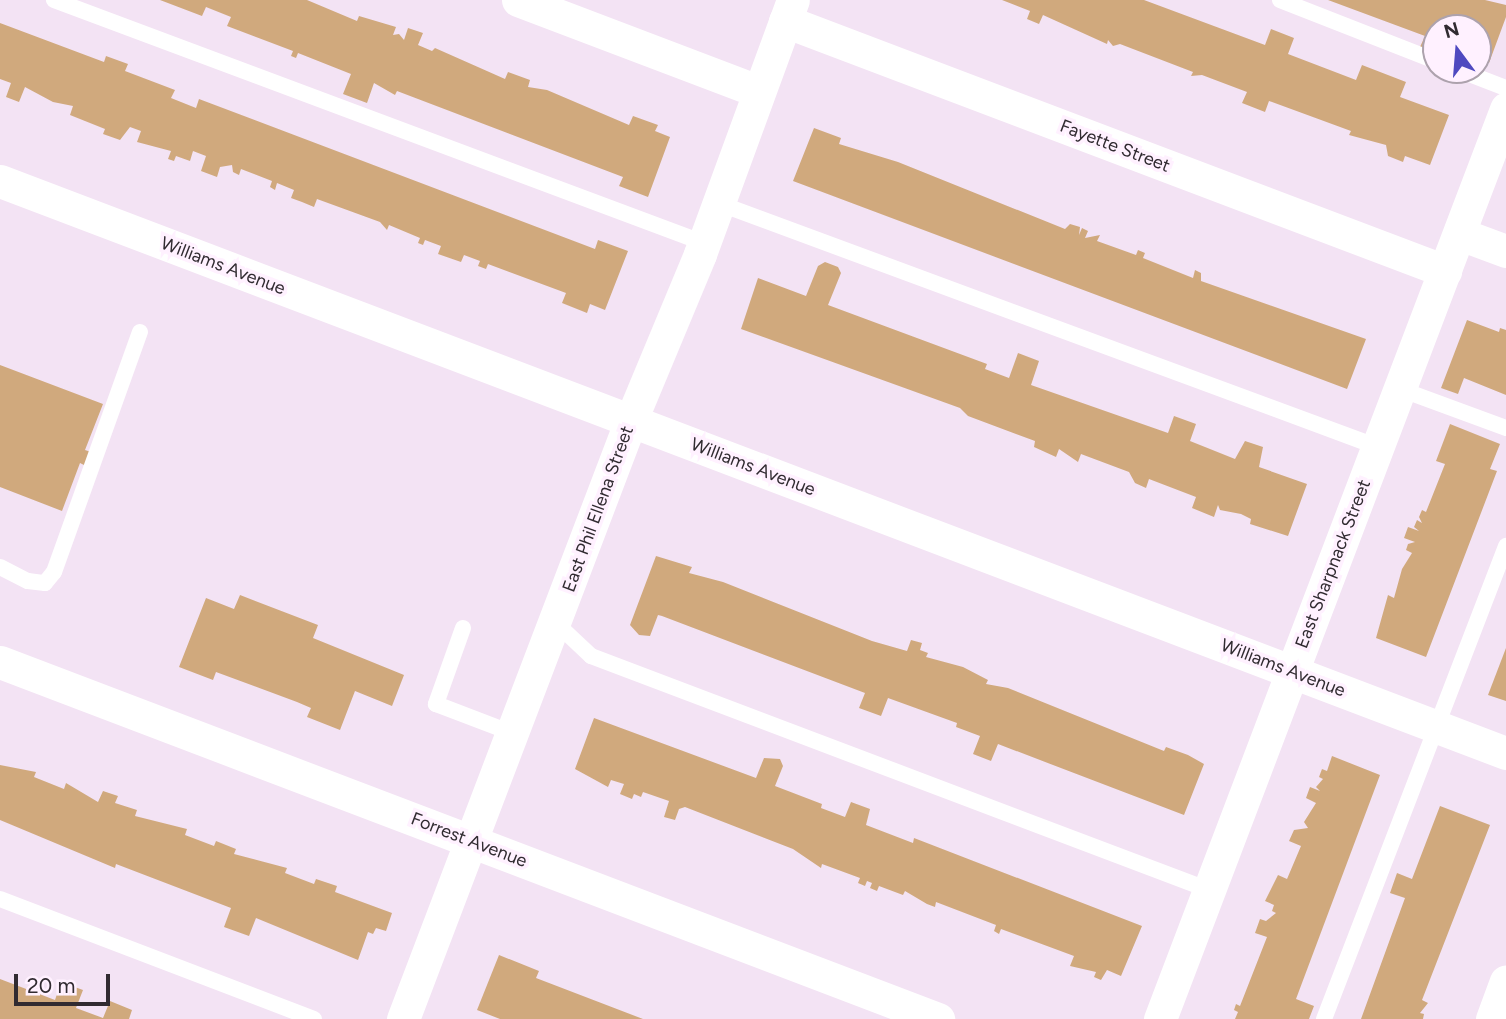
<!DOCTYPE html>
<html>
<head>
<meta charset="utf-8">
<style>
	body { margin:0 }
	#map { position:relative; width:1506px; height:1019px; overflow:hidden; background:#f3e3f4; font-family:Figtree,sans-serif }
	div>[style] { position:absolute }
	.building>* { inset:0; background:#d0a97d }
	.service>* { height:16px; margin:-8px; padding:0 8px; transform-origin:8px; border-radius:8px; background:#fff }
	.minor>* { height:33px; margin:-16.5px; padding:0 16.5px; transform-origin:16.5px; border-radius:16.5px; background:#fff }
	span { translate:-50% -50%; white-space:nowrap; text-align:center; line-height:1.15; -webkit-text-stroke:7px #fff1ff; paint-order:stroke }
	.street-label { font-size:18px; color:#312b31 }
	.north { position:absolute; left:1422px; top:14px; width:70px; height:70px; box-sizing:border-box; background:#fff1ff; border:2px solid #ada2ad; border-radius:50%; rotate:344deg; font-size:19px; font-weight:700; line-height:28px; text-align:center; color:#312b31 }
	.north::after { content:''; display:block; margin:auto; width:24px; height:32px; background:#4f49c0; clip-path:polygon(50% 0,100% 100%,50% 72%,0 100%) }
	.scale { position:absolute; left:14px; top:974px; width:96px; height:32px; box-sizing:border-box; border:4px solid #312b31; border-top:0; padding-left:9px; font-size:21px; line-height:24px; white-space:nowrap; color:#312b31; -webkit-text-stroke:5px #fff1ff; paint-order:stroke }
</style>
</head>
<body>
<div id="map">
	<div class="building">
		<div style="clip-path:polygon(160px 0,307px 0,357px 21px,359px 16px,396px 27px,393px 35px,399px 34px,404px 40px,408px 28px,423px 33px,418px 45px,432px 51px,435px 48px,505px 79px,508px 72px,530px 80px,528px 87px,547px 90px,629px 125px,633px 116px,658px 125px,655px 131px,670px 137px,648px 197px,619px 186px,623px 177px,397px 91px,395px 95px,374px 83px,367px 103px,343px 94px,351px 74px,298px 53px,296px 58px,291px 56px,293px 51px,227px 26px,231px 17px,206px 7px,202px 16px)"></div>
		<div style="clip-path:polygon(1002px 0,1144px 0,1265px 45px,1271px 29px,1294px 38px,1288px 54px,1356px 80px,1362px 65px,1406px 82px,1400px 97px,1449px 115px,1430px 165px,1405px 156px,1403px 162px,1388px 156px,1386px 145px,1349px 135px,1351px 131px,1269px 101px,1265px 112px,1242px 103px,1247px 92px,1202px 75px,1191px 76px,1193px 72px,1120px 44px,1113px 46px,1108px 40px,1107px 44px,1043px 15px,1039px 24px,1027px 19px,1030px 11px)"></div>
		<div style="clip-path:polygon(1328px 0,1485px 0,1506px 5px,1506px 17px,1489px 63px,1478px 57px,1478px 28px,1436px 28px,1436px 53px,1420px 47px,1425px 36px)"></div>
		<div style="clip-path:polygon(0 23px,104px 62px,106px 56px,128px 64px,125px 71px,175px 90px,171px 98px,196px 108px,199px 99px,595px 249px,598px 240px,628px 251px,605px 310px,590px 304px,587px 313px,562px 303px,566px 293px,488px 264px,486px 269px,478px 266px,480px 261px,464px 255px,461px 262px,438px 254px,441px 246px,425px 240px,423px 245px,418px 243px,420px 238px,389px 225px,387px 230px,380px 222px,317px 199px,314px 207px,302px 202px,291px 198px,294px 190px,277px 183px,275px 190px,270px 187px,272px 181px,241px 169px,239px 175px,233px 172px,232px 165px,220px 167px,217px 177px,201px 171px,206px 156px,193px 151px,190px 161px,176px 156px,174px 161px,168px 159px,171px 151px,137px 142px,141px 131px,130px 127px,120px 140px,103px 134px,105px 129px,70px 115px,73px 106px,53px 102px,25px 87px,19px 102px,6px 97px,11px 83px,0 79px)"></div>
		<div style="clip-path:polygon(814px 128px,841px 138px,839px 144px,898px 162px,1065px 229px,1070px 224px,1080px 227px,1079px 235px,1082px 228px,1088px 231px,1085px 238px,1100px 235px,1097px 241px,1136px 255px,1138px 250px,1145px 253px,1143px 258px,1193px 278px,1195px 270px,1201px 273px,1201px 281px,1366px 339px,1347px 389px,793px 181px)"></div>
		<div style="clip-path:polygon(825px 262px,838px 267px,841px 273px,828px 305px,987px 364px,985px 369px,1009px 378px,1018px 353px,1039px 361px,1031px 385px,1168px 433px,1174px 416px,1196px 424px,1190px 441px,1235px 459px,1245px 441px,1263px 447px,1259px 467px,1307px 484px,1288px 536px,1250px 524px,1251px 519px,1241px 514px,1220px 510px,1218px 505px,1214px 517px,1192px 508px,1196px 497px,1149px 479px,1146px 488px,1135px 483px,1129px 472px,1081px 454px,1078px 462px,1059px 449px,1056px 457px,1034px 447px,1035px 441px,968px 416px,960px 408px,741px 329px,758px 278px,806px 296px,818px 266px)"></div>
		<div style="clip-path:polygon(1467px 320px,1499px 332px,1500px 328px,1506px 330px,1506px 395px,1464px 378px,1458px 394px,1441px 388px)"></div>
		<div style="clip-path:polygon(0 365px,103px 404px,85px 450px,91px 452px,86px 466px,80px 463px,62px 511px,0 487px)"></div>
		<div style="clip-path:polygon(1450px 424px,1500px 444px,1490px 469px,1497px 471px,1426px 657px,1376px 638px,1388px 595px,1394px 598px,1402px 569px,1412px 553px,1406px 550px,1408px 544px,1415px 542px,1404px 538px,1408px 527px,1419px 531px,1414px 527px,1417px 520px,1422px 523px,1419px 517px,1422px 510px,1426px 512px,1445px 464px,1436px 461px)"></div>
		<div style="clip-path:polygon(656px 556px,692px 567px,689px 573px,723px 582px,872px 641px,907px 651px,911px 640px,922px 643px,920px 650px,928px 653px,926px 657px,963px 667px,988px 680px,986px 684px,1008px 688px,1164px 751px,1166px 747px,1188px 755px,1204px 764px,1184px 815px,998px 744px,991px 761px,973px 754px,980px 736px,956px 727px,957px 723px,888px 698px,881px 716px,859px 708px,865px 693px,662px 616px,658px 615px,650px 636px,639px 635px,630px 625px)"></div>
		<div style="clip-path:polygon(240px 595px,318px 625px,313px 638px,404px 675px,392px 706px,355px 691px,340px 730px,307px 717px,311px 708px,297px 702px,216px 672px,213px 680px,179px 667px,206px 598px,234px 609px)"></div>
		<div style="clip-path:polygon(1506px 648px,1506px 701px,1488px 695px)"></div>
		<div style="clip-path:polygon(594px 718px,756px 778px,764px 758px,780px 759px,783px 766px,775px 786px,822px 804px,821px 808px,845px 817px,851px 802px,870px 809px,866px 825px,913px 843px,914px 838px,1142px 926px,1121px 976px,1107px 970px,1101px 980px,1094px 977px,1096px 972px,1070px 966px,1074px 956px,1001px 929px,999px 934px,994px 931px,996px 925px,936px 902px,935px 907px,927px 904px,905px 891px,903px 895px,879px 886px,877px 891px,870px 888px,872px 883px,867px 881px,865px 886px,858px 883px,860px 878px,822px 864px,821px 868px,793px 849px,685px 807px,679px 809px,675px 820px,664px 817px,669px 801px,643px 792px,641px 797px,634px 794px,632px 799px,620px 794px,624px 784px,611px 780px,608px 787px,575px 769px)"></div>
		<div style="clip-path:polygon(1332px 756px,1380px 775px,1296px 999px,1314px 1006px,1309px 1019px,1235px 1019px,1238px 1012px,1234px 1010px,1236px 1004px,1240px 1006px,1267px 937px,1255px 933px,1260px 919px,1266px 921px,1276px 913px,1272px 911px,1274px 905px,1265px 901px,1278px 875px,1287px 879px,1301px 846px,1289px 841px,1294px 830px,1308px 828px,1304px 822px,1316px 803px,1306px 798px,1310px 787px,1320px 791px,1316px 787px,1323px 779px,1319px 777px,1322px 769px,1327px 771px)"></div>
		<div style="clip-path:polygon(0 765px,36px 772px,34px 777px,64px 789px,66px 783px,98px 802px,103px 791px,118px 796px,115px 803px,137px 810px,135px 816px,187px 829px,185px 835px,214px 846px,216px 841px,236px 849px,234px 854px,287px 868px,285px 873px,314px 884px,316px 879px,337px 886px,335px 892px,392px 913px,386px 931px,376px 928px,373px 934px,368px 932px,358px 960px,256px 918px,249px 936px,224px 927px,231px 908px,116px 864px,115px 868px,0 820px)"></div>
		<div style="clip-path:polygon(1440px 806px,1490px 825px,1422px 1000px,1428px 1003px,1420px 1013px,1424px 1014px,1423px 1019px,1361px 1019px,1405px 898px,1390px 893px,1397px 873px,1412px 879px)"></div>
		<div style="clip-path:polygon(499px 955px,539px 971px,536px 978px,643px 1019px,500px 1019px,477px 1010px)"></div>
		<div style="clip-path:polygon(0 979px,55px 1000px,61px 982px,83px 990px,76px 1008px,103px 1018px,110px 1001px,132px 1010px,129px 1019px,0 1019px)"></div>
	</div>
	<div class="service">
		<div style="left:54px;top:0;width:694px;rotate:20.5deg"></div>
		<div style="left:1280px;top:0;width:168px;rotate:21.4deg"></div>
		<div style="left:1459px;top:70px;width:50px;rotate:21deg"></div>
		<div style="left:718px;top:203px;width:704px;rotate:20.29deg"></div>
		<div style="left:1400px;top:389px;width:113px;rotate:20.2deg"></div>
		<div style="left:0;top:567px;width:31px;rotate:27deg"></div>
		<div style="left:28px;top:581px;width:17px;rotate:7deg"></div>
		<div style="left:45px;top:583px;width:14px;rotate:-51deg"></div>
		<div style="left:54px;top:572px;width:255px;rotate:-70.3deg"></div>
		<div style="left:556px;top:623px;width:48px;rotate:43.3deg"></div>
		<div style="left:591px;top:656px;width:661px;rotate:20.74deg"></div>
		<div style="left:463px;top:628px;width:81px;rotate:109.6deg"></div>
		<div style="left:436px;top:704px;width:81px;rotate:20.9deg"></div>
		<div style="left:0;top:899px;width:336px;rotate:20.9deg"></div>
		<div style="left:1324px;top:1019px;width:507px;rotate:-68.95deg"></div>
	</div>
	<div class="minor">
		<div style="left:518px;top:0;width:256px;rotate:20.8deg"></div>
		<div style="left:785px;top:21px;width:706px;rotate:20.75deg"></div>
		<div style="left:0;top:181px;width:1611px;rotate:20.8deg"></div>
		<div style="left:1460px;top:234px;width:49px;rotate:20.3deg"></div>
		<div style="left:0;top:662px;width:1004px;rotate:20.84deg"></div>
		<div style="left:403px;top:1019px;width:641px;rotate:-69.16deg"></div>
		<div style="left:631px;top:420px;width:180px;rotate:-67.4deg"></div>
		<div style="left:700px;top:254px;width:270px;rotate:-69.9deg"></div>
		<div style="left:1160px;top:1019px;width:974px;rotate:-69.18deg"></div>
		<div style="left:1492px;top:1019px;width:40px;rotate:-69.8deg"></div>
	</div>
	<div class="street-label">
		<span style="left:1115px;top:146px;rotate:21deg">Fayette Street</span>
		<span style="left:223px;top:266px;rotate:21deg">Williams Avenue</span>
		<span style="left:753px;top:467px;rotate:21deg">Williams Avenue</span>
		<span style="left:598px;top:509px;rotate:-70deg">East Phil Ellena Street</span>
		<span style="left:1333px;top:564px;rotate:-69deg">East Sharpnack Street</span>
		<span style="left:1283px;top:668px;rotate:21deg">Williams Avenue</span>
		<span style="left:469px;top:840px;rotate:21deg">Forrest Avenue</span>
	</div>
	<div class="north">N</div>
	<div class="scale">20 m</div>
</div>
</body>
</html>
